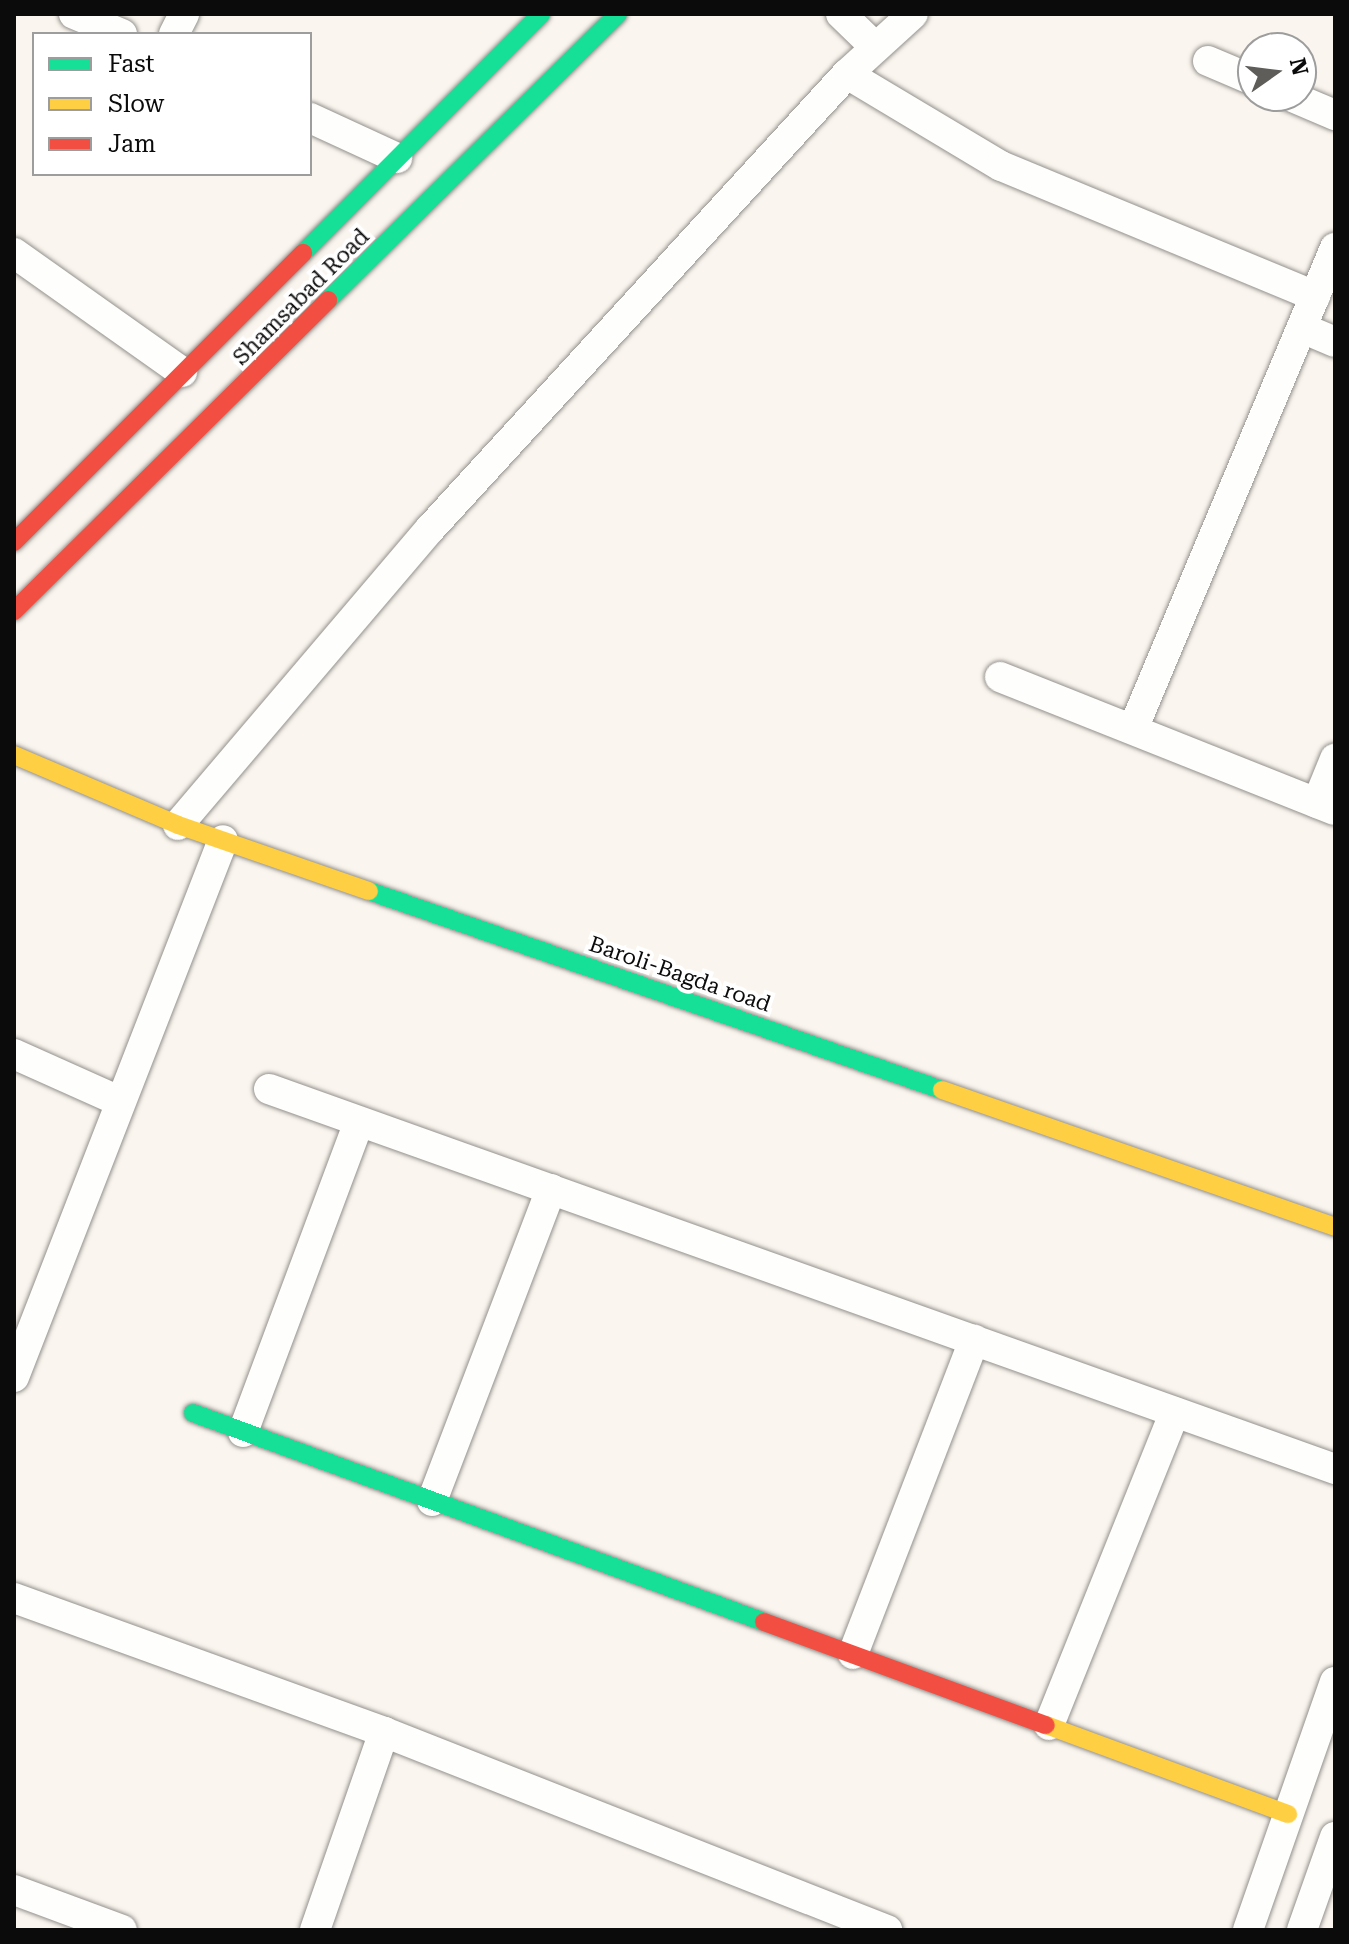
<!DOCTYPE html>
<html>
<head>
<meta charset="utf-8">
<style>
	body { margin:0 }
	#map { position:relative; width:1349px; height:1944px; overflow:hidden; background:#faf5ee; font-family:"Roboto Serif",serif }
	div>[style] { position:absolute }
	.roads { filter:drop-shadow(0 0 2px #93908d) drop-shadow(0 0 2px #93908d) }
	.street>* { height:30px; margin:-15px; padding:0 15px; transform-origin:15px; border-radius:15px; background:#fefefc }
	.fast>* { height:18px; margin:-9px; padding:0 9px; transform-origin:9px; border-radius:9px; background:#16e098 }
	.slow>* { height:18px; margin:-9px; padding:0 9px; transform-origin:9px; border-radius:9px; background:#ffcf43 }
	.jam>* { height:18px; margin:-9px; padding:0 9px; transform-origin:9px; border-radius:9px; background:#f24e42 }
	span { translate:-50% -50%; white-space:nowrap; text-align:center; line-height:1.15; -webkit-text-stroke:8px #fff; paint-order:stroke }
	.street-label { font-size:22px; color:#0b0b0b }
	.frame { position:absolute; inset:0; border:16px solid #0b0b0b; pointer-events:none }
	.legend { position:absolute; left:32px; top:32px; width:280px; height:144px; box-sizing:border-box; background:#fff; border:2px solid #9d9d9d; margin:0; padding:10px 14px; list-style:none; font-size:24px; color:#0b0b0b }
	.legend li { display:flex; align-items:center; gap:16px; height:40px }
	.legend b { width:40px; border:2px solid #9d9d9d }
	.north { position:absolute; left:1237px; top:32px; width:80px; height:80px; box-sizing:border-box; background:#fff; border:2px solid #9d9d9d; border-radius:50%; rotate:76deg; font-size:22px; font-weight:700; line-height:32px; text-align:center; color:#0b0b0b }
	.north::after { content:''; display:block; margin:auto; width:28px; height:36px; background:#5f5d5a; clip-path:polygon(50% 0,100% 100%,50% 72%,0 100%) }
</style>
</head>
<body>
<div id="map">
	<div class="roads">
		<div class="street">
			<div style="left:74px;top:14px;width:52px;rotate:22.6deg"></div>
			<div style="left:841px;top:14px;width:46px;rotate:44.1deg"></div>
			<div style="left:174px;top:34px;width:22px;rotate:-63deg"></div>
			<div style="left:1208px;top:61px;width:49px;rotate:22.9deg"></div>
			<div style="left:847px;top:74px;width:179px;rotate:30.9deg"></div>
			<div style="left:1001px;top:166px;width:340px;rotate:22.5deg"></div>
			<div style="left:1290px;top:96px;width:49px;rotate:22.9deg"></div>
			<div style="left:310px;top:118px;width:96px;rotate:24.7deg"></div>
			<div style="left:14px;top:253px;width:206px;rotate:35.3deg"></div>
			<div style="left:1302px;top:328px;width:36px;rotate:23deg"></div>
			<div style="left:1000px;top:677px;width:360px;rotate:21.7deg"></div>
			<div style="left:1133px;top:729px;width:522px;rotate:-67.22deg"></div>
			<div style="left:1317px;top:803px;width:48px;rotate:-67.8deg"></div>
			<div style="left:178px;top:825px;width:389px;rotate:-49.6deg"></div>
			<div style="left:430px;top:529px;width:617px;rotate:-47.5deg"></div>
			<div style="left:847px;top:74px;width:89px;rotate:-42.3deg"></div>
			<div style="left:14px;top:1054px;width:115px;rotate:24.1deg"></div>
			<div style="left:269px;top:1089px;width:1132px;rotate:19.62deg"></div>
			<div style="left:14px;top:1377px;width:576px;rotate:-68.73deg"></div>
			<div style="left:243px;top:1432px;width:331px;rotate:-69.5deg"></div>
			<div style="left:432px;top:1501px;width:334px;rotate:-69.1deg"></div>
			<div style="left:14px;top:1598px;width:394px;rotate:19.9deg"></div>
			<div style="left:384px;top:1732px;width:541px;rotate:21.49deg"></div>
			<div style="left:853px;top:1654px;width:337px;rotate:-68.9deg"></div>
			<div style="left:1049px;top:1725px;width:337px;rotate:-68.1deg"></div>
			<div style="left:14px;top:1890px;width:115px;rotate:20.3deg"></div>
			<div style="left:315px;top:1930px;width:210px;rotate:-70.8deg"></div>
			<div style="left:1248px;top:1930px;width:263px;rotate:-70.7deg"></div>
			<div style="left:1302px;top:1930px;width:99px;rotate:-70.5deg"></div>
		</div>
		<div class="fast">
			<div style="left:303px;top:253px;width:337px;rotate:-45.1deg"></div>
			<div style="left:328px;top:300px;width:407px;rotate:-44.6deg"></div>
			<div style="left:369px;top:891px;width:607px;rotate:19.15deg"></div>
			<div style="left:193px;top:1413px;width:608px;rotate:20.1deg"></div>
		</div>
		<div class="slow">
			<div style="left:14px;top:755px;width:178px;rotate:23.1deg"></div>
			<div style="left:178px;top:825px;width:202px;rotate:19.1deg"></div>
			<div style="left:942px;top:1090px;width:416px;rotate:19.2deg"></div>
			<div style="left:1046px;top:1725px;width:258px;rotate:20.2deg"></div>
		</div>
		<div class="jam">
			<div style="left:14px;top:542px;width:409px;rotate:-45deg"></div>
			<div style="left:14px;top:611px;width:442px;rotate:-44.7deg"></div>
			<div style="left:764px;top:1622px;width:300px;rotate:20.1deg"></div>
		</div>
	</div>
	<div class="street-label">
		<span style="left:301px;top:297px;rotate:-45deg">Shamsabad Road</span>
		<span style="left:680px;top:974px;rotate:19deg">Baroli-Bagda road</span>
	</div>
	<div class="frame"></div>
	<ul class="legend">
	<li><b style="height:10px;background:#16e098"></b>Fast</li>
	<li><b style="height:10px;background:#ffcf43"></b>Slow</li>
	<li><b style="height:10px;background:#f24e42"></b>Jam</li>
	</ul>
	<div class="north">N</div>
</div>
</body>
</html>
